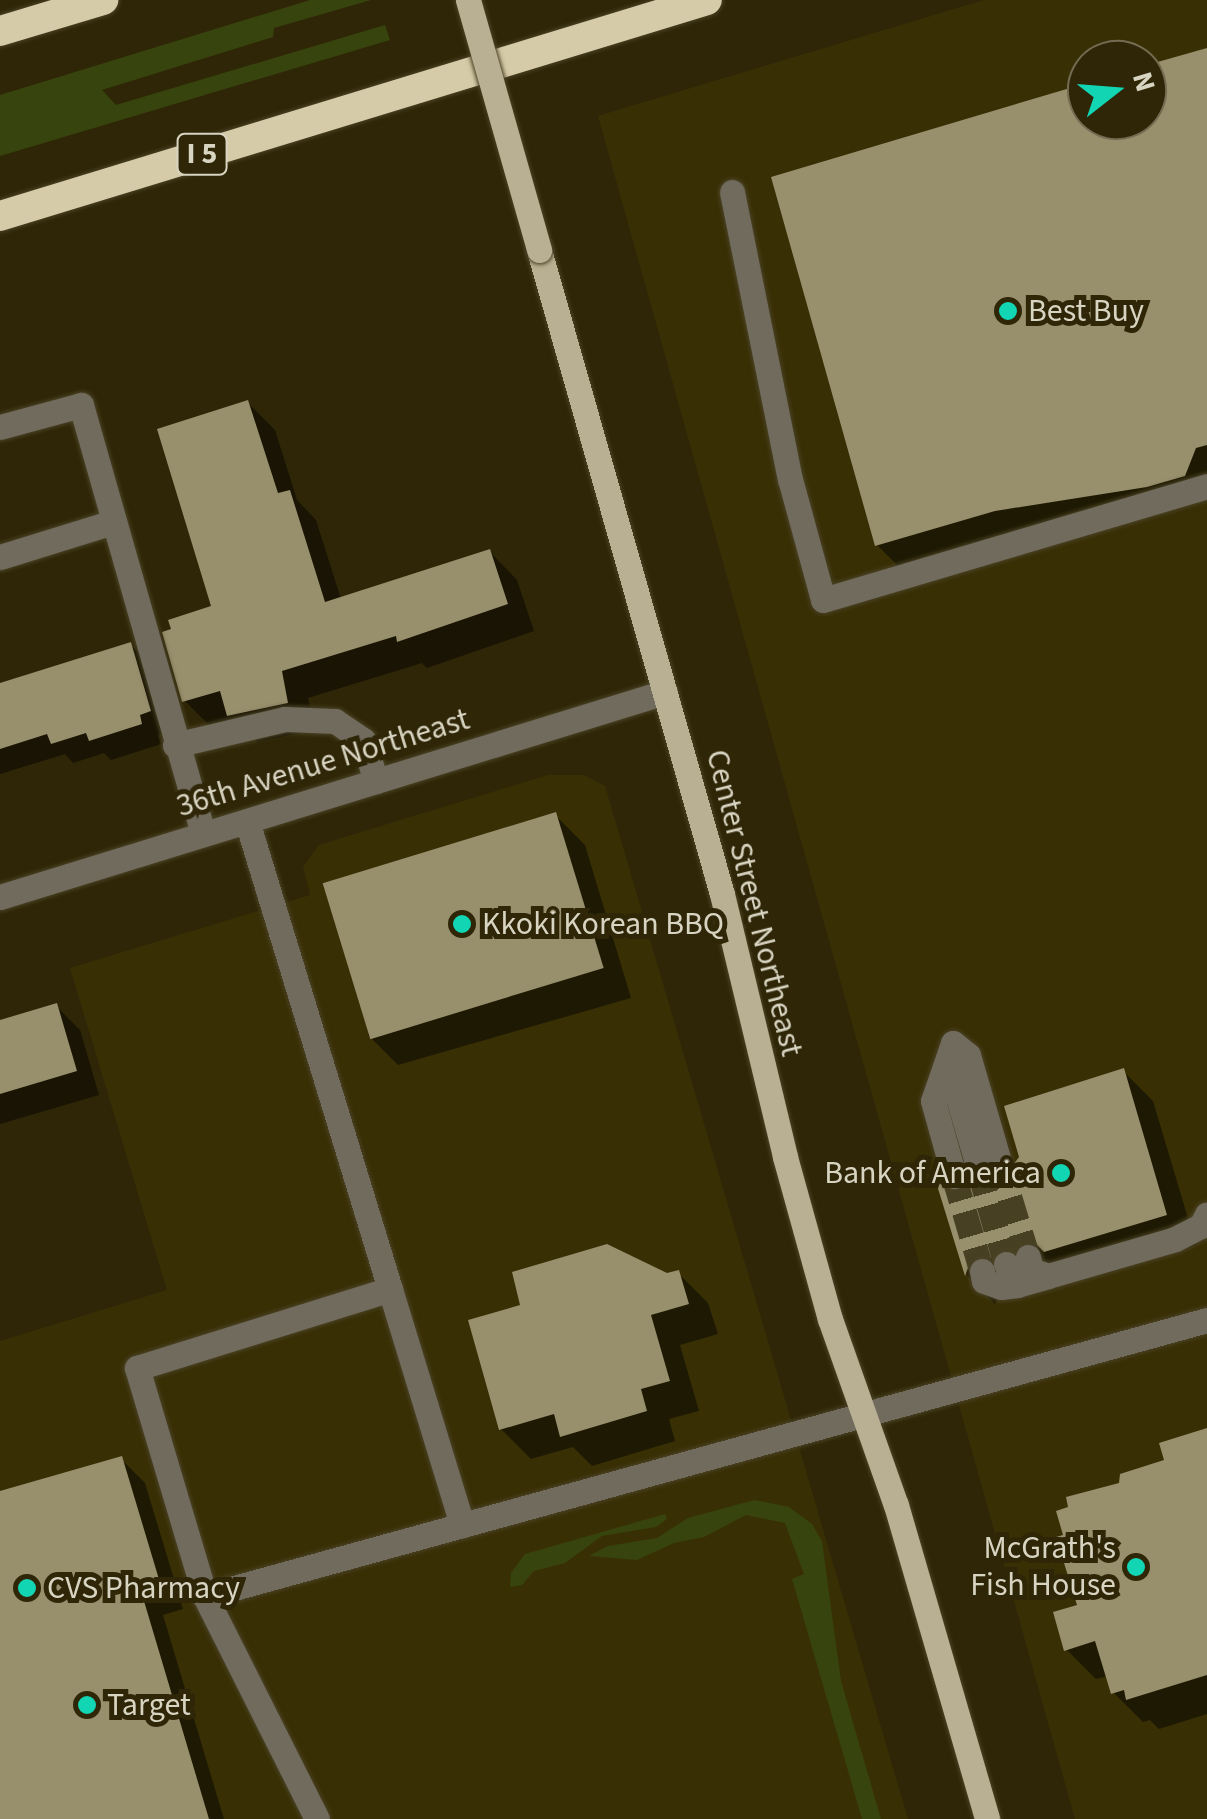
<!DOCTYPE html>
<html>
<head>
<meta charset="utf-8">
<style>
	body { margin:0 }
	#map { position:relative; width:1207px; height:1819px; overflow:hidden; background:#2f2607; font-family:"Source Sans 3",sans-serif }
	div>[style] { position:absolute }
	.built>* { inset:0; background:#392f05 }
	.green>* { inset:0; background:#38440d }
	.shadow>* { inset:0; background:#0007 }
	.building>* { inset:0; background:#988f6d; transform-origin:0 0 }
	.minor-tunnel>* { height:25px; margin-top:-12.5px; transform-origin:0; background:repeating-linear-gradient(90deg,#484023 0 25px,transparent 0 37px) }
	.roads { filter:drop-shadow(0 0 2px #4a4225) drop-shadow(0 0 2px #4a4225) }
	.minor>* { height:25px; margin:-12.5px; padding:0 12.5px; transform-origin:12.5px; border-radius:12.5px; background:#706b5d }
	.major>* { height:25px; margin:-12.5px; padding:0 12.5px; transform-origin:12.5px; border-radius:12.5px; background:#b9b093 }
	.highway>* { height:30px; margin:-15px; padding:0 15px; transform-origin:15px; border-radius:15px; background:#d6cba8 }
	.bridges { filter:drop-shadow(0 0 2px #4a4225) drop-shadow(0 0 2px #4a4225) }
	.major-bridge>* { height:25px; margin:-12.5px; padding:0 12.5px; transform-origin:12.5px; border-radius:12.5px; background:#b9b093 }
	.dots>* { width:28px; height:28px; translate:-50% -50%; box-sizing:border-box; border:5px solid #2f2607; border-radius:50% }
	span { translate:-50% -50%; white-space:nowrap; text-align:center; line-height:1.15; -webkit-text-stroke:10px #2f2607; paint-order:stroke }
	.shield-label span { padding:2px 8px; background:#2f2607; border:2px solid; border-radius:8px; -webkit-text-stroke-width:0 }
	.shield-label { font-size:30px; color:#d8d4c2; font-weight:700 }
	.poi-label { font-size:32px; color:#d8d4c2 }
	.left { translate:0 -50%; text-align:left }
	.right { translate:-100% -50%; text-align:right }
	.street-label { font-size:32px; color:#d8d4c2 }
	.north { position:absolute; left:1067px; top:40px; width:100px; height:100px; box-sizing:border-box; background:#2f2607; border:2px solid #736c52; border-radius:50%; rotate:73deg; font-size:28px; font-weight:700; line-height:40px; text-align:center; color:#d8d4c2 }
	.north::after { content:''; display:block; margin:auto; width:35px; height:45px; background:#12d5b4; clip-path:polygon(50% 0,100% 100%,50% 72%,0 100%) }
</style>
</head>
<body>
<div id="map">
	<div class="built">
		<div style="clip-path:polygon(evenodd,984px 0,1207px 0,1207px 1819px,1075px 1819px,598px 116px,984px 0,1087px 60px,1147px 60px,1147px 120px,1087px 120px,1087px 60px)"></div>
		<div style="clip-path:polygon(548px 775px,584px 775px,605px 786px,908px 1819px,0 1819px,0 1341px,167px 1290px,70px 968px,310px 895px,303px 867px,319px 845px)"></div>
	</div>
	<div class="green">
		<div style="clip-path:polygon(310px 0,371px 0,274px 28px,273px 37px,102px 90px,116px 105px,385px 25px,390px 40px,0 156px,0 95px)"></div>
		<div style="clip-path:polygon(754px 1500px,789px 1507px,812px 1524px,822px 1541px,841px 1681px,881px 1819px,862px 1819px,792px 1579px,804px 1574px,785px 1523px,746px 1515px,704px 1537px,674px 1543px,637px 1560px,589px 1556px,608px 1546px,657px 1538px,688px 1518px)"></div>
		<div style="clip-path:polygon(665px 1514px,667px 1519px,656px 1527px,602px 1536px,565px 1563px,534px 1571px,522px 1585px,510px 1587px,511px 1573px,525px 1554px)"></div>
	</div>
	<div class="shadow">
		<div style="clip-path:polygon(1207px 50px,1207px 499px,1172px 510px,1020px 534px,901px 569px,877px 545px,1087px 86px,1087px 120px,1147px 120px,1147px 68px)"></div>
		<div style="clip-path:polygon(248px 403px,275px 430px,297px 500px,316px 520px,341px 599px,490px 552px,517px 580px,534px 631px,427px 668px,422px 663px,308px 698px,314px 730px,257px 742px,236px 721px,212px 728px,185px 701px,214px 608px)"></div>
		<div style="clip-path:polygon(131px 645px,150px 664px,169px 731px,158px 735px,161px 744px,111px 760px,104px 753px,73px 763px,65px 754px,0 774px,0 684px)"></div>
		<div style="clip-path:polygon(555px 815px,585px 845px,631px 998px,398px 1065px,368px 1035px)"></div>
		<div style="clip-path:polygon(56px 1006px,80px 1030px,99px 1095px,0 1124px,0 1022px)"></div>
		<div style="clip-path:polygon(1123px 1071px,1153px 1101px,1196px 1245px,1076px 1281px,1066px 1271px,1002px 1287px,995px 1304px,967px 1275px,940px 1186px,958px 1195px,1006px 1180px)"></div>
		<div style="clip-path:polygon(678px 1273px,708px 1303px,718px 1334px,680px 1345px,699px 1411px,669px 1419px,675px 1441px,592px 1466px,573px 1447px,531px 1459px,501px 1429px,667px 1276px)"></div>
		<div style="clip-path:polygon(1207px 1431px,1207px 1714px,1159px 1729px,1150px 1720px,1143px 1722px,1113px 1692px,1108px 1676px,1096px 1679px,1066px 1649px,1122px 1485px,1167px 1462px)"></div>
		<div style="clip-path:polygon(121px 1459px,145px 1483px,183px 1609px,163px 1615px,224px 1819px,0 1819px,0 1493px)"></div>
	</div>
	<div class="building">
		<div style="clip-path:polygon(1207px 48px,1207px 445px,1196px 448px,1185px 476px,1147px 487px,995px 511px,875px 546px,771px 177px,1087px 83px,1087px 120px,1147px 120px,1147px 65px)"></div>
		<div style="clip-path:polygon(248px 400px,278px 493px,290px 490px,325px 602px,490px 549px,508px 604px,397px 642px,396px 636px,282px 671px,288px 703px,227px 716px,220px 691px,182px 702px,162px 632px,171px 629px,168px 620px,211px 606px,157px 429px)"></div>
		<div style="clip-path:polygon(131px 642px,151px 711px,140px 715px,142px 724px,89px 741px,86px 733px,51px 744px,47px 734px,0 749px,0 683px)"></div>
		<div style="left:556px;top:812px;width:163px;height:244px;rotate:73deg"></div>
		<div style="clip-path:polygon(57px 1003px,77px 1071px,0 1094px,0 1020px)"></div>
		<div style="clip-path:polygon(1124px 1068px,1167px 1215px,1044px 1252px,1034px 1242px,1023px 1242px,1014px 1250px,999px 1249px,991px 1258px,972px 1258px,965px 1276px,936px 1182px,957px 1192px,969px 1182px,983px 1185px,993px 1177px,1004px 1177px,1019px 1157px,1004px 1106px)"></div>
		<div style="clip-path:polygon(607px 1244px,667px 1273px,679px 1270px,689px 1304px,651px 1315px,670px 1381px,641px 1389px,647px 1411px,560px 1437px,554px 1414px,499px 1430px,468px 1320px,520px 1305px,512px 1272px)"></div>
		<div style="clip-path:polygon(1207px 1428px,1207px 1675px,1126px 1700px,1124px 1690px,1111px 1694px,1095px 1641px,1064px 1651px,1053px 1612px,1077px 1605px,1056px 1537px,1063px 1535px,1056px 1511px,1068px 1507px,1066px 1497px,1119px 1483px,1120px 1474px,1164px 1460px,1159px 1443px)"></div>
		<div style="clip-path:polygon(122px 1456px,161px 1586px,141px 1591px,209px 1819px,0 1819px,0 1491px)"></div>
	</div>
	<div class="minor-tunnel">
		<div style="left:999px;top:1162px;width:99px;rotate:73deg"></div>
		<div style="left:979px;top:1169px;width:99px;rotate:74.1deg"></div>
		<div style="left:954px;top:1176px;width:99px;rotate:73.6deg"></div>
	</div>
	<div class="roads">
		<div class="minor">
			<div style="left:732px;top:192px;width:293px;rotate:78.6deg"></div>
			<div style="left:790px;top:479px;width:125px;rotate:74.7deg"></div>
			<div style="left:823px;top:600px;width:401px;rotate:-16.5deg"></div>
			<div style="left:0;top:427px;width:84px;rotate:-15.2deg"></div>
			<div style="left:81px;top:405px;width:446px;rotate:74.1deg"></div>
			<div style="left:0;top:557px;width:118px;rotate:-17.2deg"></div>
			<div style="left:175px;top:745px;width:113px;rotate:-13.3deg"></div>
			<div style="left:285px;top:719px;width:50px;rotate:2.3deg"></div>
			<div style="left:335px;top:721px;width:34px;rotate:34deg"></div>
			<div style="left:363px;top:740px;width:43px;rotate:72.4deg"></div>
			<div style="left:0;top:897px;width:696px;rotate:-17.13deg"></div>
			<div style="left:953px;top:1043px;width:61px;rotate:109deg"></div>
			<div style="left:933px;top:1101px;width:78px;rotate:74.4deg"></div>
			<div style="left:953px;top:1043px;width:19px;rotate:39deg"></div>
			<div style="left:968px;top:1055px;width:111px;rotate:73.8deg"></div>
			<div style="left:953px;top:1058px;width:26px;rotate:88deg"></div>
			<div style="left:954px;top:1084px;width:89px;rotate:73.6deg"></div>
			<div style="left:1028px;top:1257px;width:13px;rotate:77deg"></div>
			<div style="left:1031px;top:1270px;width:18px;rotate:19deg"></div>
			<div style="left:1048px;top:1276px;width:132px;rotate:-16.2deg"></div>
			<div style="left:1175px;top:1239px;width:29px;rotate:-27deg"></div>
			<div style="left:1201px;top:1226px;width:13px;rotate:-63deg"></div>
			<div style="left:1006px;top:1264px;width:24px;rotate:62deg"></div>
			<div style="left:1017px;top:1285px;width:32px;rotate:-16deg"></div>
			<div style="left:982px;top:1271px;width:10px;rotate:79deg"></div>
			<div style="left:984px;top:1281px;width:18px;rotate:19deg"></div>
			<div style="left:1001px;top:1287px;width:16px;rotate:-7deg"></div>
			<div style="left:390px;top:1289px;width:247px;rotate:73deg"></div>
			<div style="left:205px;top:1596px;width:238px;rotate:-106.6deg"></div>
			<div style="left:137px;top:1368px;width:265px;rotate:-17.3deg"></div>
			<div style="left:390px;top:1289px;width:489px;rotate:-107deg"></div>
			<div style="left:317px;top:1819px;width:250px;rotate:-116.7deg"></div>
			<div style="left:205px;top:1596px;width:1039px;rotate:-15.4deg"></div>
		</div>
		<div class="major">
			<div style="left:539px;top:250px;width:669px;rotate:74.14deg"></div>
			<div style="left:722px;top:894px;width:270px;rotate:76.5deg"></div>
			<div style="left:785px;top:1157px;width:168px;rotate:74.5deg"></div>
			<div style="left:830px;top:1319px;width:197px;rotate:70.5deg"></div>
			<div style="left:896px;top:1505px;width:327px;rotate:73.8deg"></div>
		</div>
		<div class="highway">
			<div style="left:0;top:31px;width:108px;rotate:-16.8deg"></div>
			<div style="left:0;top:216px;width:739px;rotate:-16.99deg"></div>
		</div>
	</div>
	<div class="bridges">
		<div class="major-bridge">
			<div style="left:468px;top:0;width:260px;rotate:74.1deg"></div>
		</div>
	</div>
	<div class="dots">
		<div style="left:1008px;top:311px;background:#12d5b4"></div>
		<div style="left:462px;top:924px;background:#12d5b4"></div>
		<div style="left:1061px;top:1173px;background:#12d5b4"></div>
		<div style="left:1136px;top:1567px;background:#12d5b4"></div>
		<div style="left:27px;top:1588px;background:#12d5b4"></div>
		<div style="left:87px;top:1705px;background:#12d5b4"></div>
	</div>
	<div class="shield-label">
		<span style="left:202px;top:154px">I 5</span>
	</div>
	<div class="poi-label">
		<span class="left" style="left:1028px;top:311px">Best Buy</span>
		<span class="left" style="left:482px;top:924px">Kkoki Korean BBQ</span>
		<span class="right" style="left:1041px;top:1173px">Bank of America</span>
		<span class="right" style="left:1116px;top:1567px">McGrath's<br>Fish House</span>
		<span class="left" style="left:47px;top:1588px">CVS Pharmacy</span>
		<span class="left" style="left:107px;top:1705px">Target</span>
	</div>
	<div class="street-label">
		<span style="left:323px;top:763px;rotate:-17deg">36th Avenue Northeast</span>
		<span style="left:754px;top:903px;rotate:76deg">Center Street Northeast</span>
	</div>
	<div class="north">N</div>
</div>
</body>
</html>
